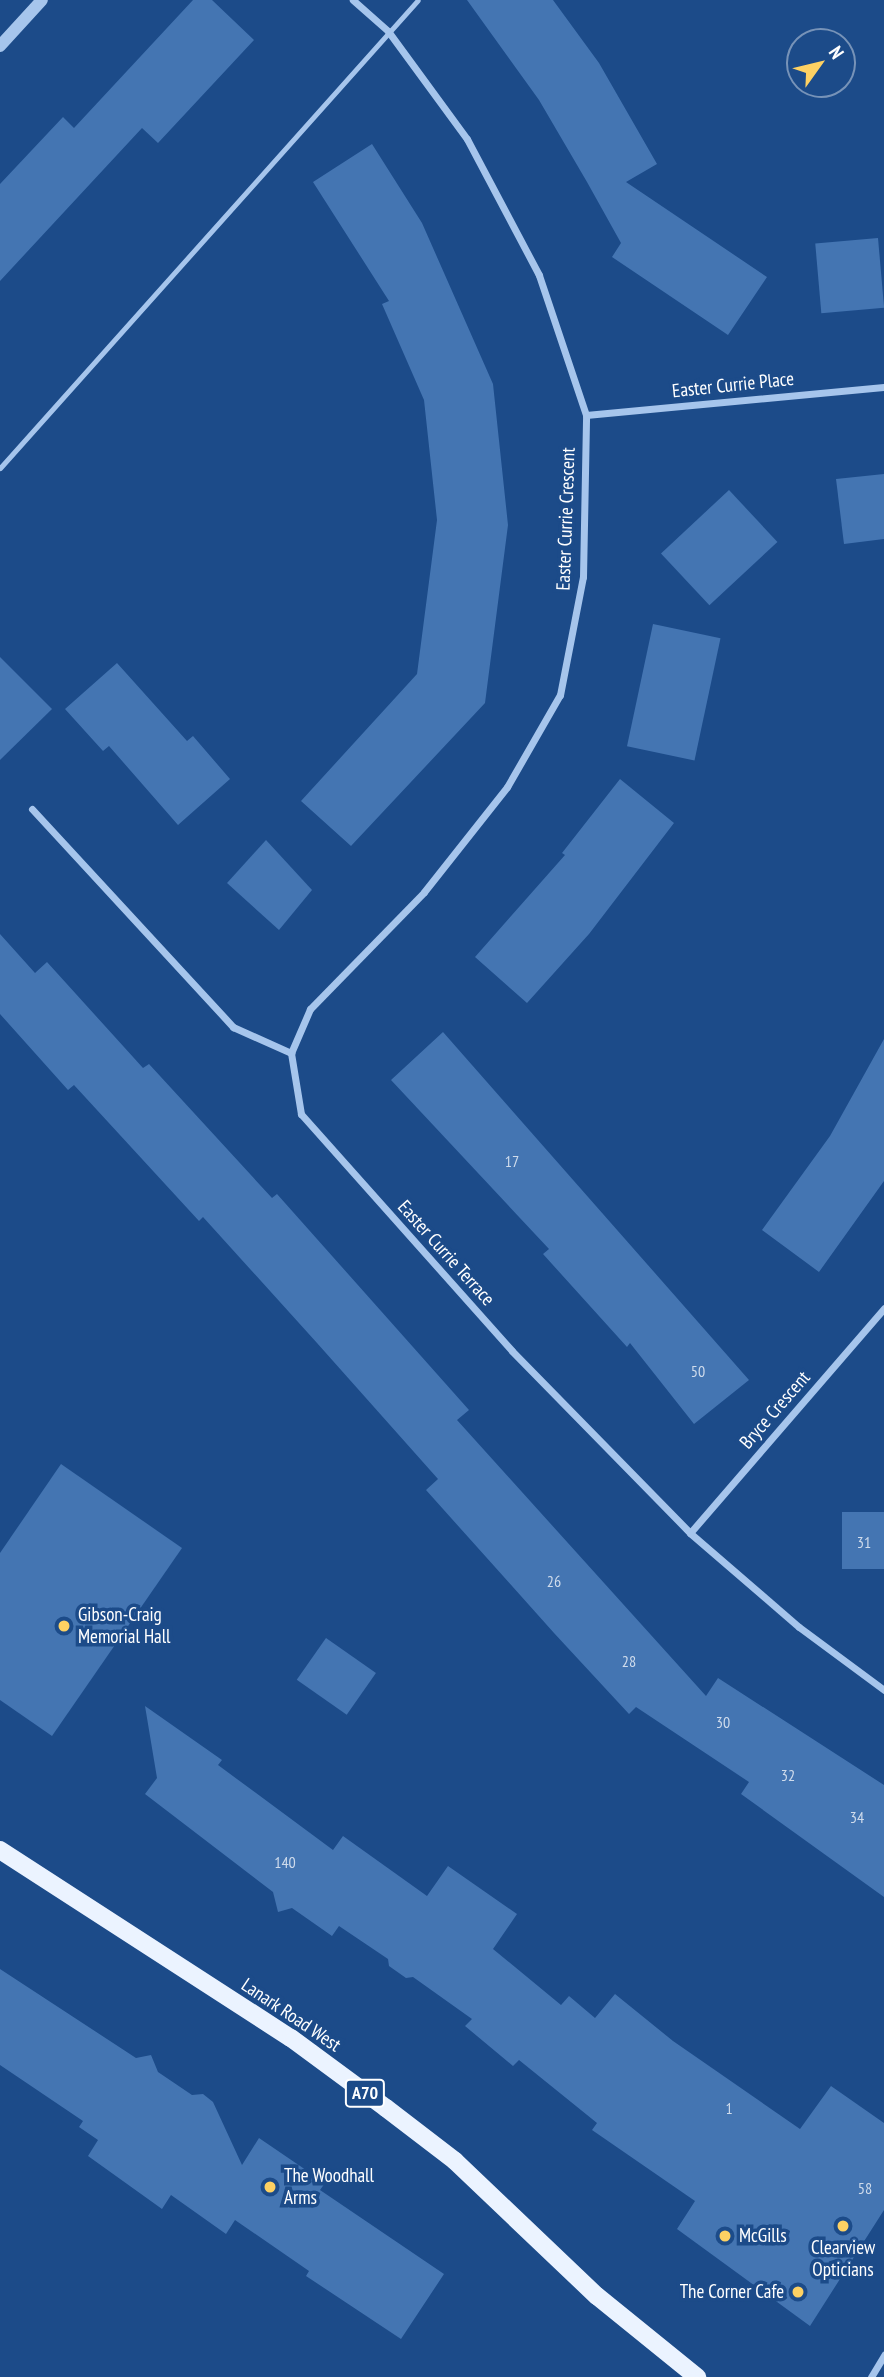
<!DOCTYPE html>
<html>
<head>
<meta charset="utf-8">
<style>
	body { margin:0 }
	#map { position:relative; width:884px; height:2377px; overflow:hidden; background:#1c4b89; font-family:"PT Sans Narrow",sans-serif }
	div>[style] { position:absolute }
	.building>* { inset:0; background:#4475b2; transform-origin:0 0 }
	.service>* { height:5px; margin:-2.5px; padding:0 2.5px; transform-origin:2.5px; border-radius:2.5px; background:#a6c5ec }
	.minor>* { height:7px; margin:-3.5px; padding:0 3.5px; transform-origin:3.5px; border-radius:3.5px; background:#a6c5ec }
	.tertiary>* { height:12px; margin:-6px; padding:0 6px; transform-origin:6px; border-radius:6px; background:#a6c5ec }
	.primary>* { height:18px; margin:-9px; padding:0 9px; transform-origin:9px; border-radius:9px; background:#ebf3ff }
	.dots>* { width:19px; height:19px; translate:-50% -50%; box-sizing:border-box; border:4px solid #1c4b89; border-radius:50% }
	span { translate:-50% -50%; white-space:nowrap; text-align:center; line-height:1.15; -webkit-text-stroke:7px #1c4b89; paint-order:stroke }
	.number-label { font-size:16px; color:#d0dcec }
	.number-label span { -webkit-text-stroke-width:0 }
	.shield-label span { padding:2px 5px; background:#1c4b89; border:2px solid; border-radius:5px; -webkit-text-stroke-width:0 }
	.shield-label { font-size:18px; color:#fff; font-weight:700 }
	.street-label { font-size:19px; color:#fff }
	.poi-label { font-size:19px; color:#fff }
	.left { translate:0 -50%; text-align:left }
	.right { translate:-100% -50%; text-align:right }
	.north { position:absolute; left:786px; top:28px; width:70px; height:70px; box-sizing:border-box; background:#1c4b89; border:2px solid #7793b8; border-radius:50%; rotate:56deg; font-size:19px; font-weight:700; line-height:28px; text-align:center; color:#fff }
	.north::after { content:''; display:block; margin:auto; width:24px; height:32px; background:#fdd163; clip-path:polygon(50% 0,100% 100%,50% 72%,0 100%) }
</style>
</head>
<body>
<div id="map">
	<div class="building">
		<div style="clip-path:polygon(193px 0,212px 0,254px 40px,158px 143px,142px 128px,0 281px,0 184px,63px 117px,74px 128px)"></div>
		<div style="clip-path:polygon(467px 0,553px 0,599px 63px,657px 164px,626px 182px,767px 277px,728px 335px,612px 257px,621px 243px,587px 182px,539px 100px)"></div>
		<div style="clip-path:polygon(372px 144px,422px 223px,493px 384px,508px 525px,485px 703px,351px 846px,301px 801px,417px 674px,437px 520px,424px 400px,382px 304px,389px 301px,313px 182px)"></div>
		<div style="left:878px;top:238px;width:70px;height:63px;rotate:85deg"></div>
		<div style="clip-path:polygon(884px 474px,884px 539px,844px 544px,836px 479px)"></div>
		<div style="left:729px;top:490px;width:71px;height:93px;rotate:47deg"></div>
		<div style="left:653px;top:624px;width:69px;height:125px;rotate:12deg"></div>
		<div style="clip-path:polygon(0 657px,52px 709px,0 760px)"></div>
		<div style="clip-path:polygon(117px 663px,187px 741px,193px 736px,230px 779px,178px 825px,109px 746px,103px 751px,65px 709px)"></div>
		<div style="clip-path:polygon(620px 779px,674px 823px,589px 934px,527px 1003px,475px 957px,565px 855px,562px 853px)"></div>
		<div style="clip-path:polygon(266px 840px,312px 890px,279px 930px,227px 883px)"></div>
		<div style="clip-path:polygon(0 934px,35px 973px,47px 962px,143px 1068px,149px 1064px,272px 1198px,277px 1194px,469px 1410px,457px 1420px,706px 1696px,718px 1678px,884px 1785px,884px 1897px,741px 1794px,749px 1782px,636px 1707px,629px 1714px,554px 1633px,426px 1490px,438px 1479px,317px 1343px,203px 1217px,199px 1221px,74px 1085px,68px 1090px,0 1014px)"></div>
		<div style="clip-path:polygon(443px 1032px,749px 1380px,694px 1424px,630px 1343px,627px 1347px,543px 1254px,549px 1249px,391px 1080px)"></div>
		<div style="clip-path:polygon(884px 1039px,884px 1181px,819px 1272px,762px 1230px,830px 1136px)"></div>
		<div style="clip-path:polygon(61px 1464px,182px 1548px,52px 1736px,0 1700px,0 1553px)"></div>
		<div style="left:884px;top:1512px;width:57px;height:42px;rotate:90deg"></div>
		<div style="left:326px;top:1638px;width:61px;height:51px;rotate:35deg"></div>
		<div style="clip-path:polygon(145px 1706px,222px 1760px,218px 1765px,333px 1850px,343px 1836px,427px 1896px,448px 1866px,517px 1914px,493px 1949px,561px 2005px,569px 1996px,595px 2018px,615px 1994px,673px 2041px,800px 2129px,831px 2086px,884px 2123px,884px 2210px,810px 2326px,677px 2229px,695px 2201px,592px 2130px,597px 2123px,519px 2060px,513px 2066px,465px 2026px,472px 2019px,413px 1977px,406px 1978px,389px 1966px,388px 1959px,339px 1926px,332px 1936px,292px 1908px,278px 1912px,273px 1892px,145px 1794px,157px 1778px)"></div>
		<div style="clip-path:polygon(0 1969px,136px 2058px,151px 2055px,158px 2072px,192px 2095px,203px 2094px,213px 2102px,242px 2165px,259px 2138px,325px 2183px,320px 2190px,444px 2274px,401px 2339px,306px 2276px,309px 2271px,235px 2220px,226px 2234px,171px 2195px,162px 2209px,88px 2156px,98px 2140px,79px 2127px,83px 2121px,0 2065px)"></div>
	</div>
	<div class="service">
		<div style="left:0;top:468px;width:627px;rotate:-48.23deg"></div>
	</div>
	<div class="minor">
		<div style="left:586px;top:415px;width:299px;rotate:-5.4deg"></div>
		<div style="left:32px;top:809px;width:297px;rotate:47.3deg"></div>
		<div style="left:233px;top:1027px;width:64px;rotate:24.1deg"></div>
		<div style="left:291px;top:1053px;width:62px;rotate:80.7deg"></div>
		<div style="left:301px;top:1114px;width:317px;rotate:48.3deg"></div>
		<div style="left:512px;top:1351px;width:255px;rotate:45.6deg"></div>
		<div style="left:690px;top:1533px;width:144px;rotate:40.8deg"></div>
		<div style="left:799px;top:1627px;width:106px;rotate:36.5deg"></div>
		<div style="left:291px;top:1053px;width:48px;rotate:-66.6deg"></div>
		<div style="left:310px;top:1009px;width:163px;rotate:-45.7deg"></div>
		<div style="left:424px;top:892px;width:134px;rotate:-51.7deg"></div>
		<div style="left:507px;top:787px;width:106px;rotate:-60.1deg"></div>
		<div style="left:560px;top:695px;width:120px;rotate:-79deg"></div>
		<div style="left:583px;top:577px;width:162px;rotate:-88.9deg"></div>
		<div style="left:586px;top:415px;width:148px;rotate:-108.6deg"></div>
		<div style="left:539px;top:275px;width:154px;rotate:-117.9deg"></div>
		<div style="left:467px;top:139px;width:134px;rotate:-126.2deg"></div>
		<div style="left:388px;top:31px;width:47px;rotate:-138.5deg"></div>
		<div style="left:690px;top:1533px;width:297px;rotate:-49.2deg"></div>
		<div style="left:871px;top:2377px;width:26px;rotate:-59deg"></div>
	</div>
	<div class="tertiary">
		<div style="left:0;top:46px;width:62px;rotate:-47.6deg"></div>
	</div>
	<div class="primary">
		<div style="left:0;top:1850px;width:346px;rotate:32.9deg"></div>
		<div style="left:291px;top:2038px;width:118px;rotate:36.4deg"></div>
		<div style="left:386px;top:2108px;width:87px;rotate:37.5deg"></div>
		<div style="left:455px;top:2161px;width:196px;rotate:43.6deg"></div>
		<div style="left:597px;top:2296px;width:129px;rotate:39deg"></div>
	</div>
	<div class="dots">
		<div style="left:64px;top:1626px;background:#fdd163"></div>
		<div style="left:270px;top:2187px;background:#fdd163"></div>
		<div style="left:843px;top:2226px;background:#fdd163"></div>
		<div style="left:725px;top:2236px;background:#fdd163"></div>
		<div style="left:798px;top:2292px;background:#fdd163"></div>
	</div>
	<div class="number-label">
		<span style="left:512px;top:1161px">17</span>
		<span style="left:698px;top:1371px">50</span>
		<span style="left:864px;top:1542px">31</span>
		<span style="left:554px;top:1581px">26</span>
		<span style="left:629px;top:1661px">28</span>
		<span style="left:723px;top:1722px">30</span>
		<span style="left:788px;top:1775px">32</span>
		<span style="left:857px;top:1817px">34</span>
		<span style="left:285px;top:1862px">140</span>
		<span style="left:729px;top:2108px">1</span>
		<span style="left:865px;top:2188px">58</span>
	</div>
	<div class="shield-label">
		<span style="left:365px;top:2093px">A70</span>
	</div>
	<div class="street-label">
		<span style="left:733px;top:385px;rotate:-6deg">Easter Currie Place</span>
		<span style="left:566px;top:519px;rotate:-88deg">Easter Currie Crescent</span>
		<span style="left:446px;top:1253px;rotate:48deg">Easter Currie Terrace</span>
		<span style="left:775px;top:1410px;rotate:-49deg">Bryce Crescent</span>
		<span style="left:291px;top:2015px;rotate:34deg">Lanark Road West</span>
	</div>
	<div class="poi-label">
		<span class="left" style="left:78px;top:1626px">Gibson-Craig<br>Memorial Hall</span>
		<span class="left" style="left:284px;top:2187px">The Woodhall<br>Arms</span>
		<span class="left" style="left:739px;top:2236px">McGills</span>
		<span style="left:843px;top:2259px">Clearview<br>Opticians</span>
		<span class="right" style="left:784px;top:2292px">The Corner Cafe</span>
	</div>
	<div class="north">N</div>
</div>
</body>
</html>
